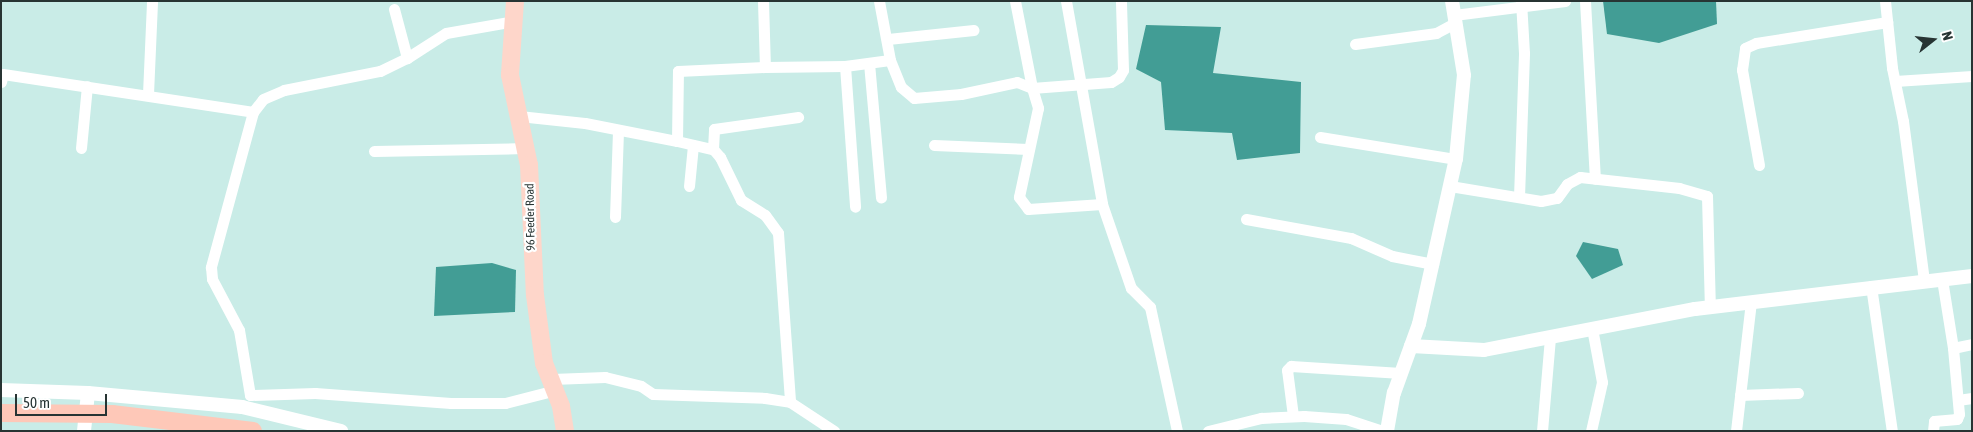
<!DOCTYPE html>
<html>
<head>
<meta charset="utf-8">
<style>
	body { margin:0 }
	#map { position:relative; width:1973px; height:432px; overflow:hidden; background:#c9ece7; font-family:"Asap Condensed",sans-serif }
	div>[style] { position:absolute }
	.water>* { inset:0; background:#429d95 }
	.minor>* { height:11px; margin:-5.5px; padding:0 5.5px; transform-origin:5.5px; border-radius:5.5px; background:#fff }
	.tertiary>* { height:14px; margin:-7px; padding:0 7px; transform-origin:7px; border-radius:7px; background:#fff }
	.primary>* { height:18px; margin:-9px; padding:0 9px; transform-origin:9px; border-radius:9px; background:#fed6ca }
	.trunk>* { height:18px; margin:-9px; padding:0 9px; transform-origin:9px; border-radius:9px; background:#fec8b8 }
	span { translate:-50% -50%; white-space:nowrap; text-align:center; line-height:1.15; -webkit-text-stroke:4.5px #fff; paint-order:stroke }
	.street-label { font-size:12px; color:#273433 }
	.frame { position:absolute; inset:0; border:2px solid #273433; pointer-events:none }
	.north { position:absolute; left:1908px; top:15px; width:50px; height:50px; -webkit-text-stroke:4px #fff; paint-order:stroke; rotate:74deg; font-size:14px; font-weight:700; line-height:20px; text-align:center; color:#273433 }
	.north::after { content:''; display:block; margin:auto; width:18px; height:22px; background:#273433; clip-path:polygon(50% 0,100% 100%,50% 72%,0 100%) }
	.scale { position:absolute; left:15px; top:394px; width:92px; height:22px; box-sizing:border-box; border:2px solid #273433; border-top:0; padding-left:6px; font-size:15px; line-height:18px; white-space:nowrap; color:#273433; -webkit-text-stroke:4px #fff; paint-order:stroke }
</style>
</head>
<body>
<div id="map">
	<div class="water">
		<div style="clip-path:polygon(1603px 1px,1716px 1px,1717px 24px,1659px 43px,1607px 34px)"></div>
		<div style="clip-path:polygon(1146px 25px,1221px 27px,1213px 73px,1301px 82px,1300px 153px,1237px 160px,1232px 133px,1165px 130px,1161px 82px,1136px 69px)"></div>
		<div style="clip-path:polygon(1583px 242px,1618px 249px,1623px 265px,1592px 279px,1576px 256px)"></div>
		<div style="clip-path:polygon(492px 263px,516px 270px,515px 312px,434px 316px,436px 267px)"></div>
	</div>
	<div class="minor">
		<div style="left:763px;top:1px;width:66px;rotate:88.3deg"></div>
		<div style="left:765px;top:67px;width:80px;rotate:-0.7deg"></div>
		<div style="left:845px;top:66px;width:45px;rotate:-7.6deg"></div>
		<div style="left:879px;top:1px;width:60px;rotate:79.4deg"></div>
		<div style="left:890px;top:60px;width:29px;rotate:68deg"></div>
		<div style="left:901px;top:87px;width:17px;rotate:40deg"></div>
		<div style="left:914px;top:98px;width:47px;rotate:-4.9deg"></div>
		<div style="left:961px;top:94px;width:57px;rotate:-12.1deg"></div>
		<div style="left:1017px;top:82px;width:16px;rotate:22deg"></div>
		<div style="left:1032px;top:88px;width:21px;rotate:73deg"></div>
		<div style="left:1038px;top:108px;width:91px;rotate:102.1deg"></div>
		<div style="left:1019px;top:197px;width:15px;rotate:53deg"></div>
		<div style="left:1028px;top:209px;width:74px;rotate:-3.9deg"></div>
		<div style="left:1102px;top:204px;width:89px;rotate:71deg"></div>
		<div style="left:1131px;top:288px;width:27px;rotate:45deg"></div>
		<div style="left:1150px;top:307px;width:127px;rotate:77.7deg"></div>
		<div style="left:1015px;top:1px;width:89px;rotate:78.9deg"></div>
		<div style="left:1032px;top:88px;width:79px;rotate:-4.3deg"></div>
		<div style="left:1111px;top:82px;width:9px;rotate:-32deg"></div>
		<div style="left:1119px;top:77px;width:8px;rotate:-60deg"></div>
		<div style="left:1123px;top:70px;width:69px;rotate:-91.7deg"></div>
		<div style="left:1066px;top:1px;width:206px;rotate:79.9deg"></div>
		<div style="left:1585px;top:1px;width:178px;rotate:86.8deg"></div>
		<div style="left:1885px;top:1px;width:67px;rotate:84deg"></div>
		<div style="left:1892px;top:68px;width:54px;rotate:78.3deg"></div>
		<div style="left:1903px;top:121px;width:161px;rotate:82.5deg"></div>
		<div style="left:394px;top:9px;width:51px;rotate:75.1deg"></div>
		<div style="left:1454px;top:15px;width:112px;rotate:-7.2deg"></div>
		<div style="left:888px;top:39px;width:86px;rotate:-6deg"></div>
		<div style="left:1355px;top:44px;width:82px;rotate:-7.7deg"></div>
		<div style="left:1436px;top:33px;width:21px;rotate:-28deg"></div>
		<div style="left:869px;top:63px;width:135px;rotate:84.9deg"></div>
		<div style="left:845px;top:66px;width:141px;rotate:85.9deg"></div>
		<div style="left:1895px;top:81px;width:77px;rotate:-3.7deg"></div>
		<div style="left:1px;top:82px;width:8px;rotate:-76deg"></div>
		<div style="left:3px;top:74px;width:253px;rotate:8.6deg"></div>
		<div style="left:253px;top:112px;width:16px;rotate:-52deg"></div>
		<div style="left:263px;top:99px;width:23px;rotate:-23deg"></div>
		<div style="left:284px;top:90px;width:98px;rotate:-11.2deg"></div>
		<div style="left:380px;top:71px;width:30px;rotate:-26deg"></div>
		<div style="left:407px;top:58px;width:46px;rotate:-32.7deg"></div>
		<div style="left:446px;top:33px;width:69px;rotate:-10deg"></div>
		<div style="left:148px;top:94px;width:93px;rotate:-87.5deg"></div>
		<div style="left:253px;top:112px;width:161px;rotate:105.2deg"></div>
		<div style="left:211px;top:267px;width:12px;rotate:85deg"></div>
		<div style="left:212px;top:279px;width:58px;rotate:62.1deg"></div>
		<div style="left:239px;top:330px;width:66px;rotate:80.4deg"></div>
		<div style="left:250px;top:395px;width:65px;rotate:-1.8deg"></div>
		<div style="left:315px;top:393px;width:136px;rotate:4.2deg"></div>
		<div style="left:451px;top:403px;width:54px"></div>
		<div style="left:505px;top:403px;width:53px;rotate:-14.3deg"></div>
		<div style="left:519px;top:116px;width:66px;rotate:6.1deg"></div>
		<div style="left:585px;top:123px;width:94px;rotate:11.1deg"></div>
		<div style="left:677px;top:141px;width:37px;rotate:13deg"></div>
		<div style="left:713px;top:149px;width:11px;rotate:49deg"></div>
		<div style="left:720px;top:157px;width:48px;rotate:64deg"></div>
		<div style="left:741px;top:200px;width:28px;rotate:32deg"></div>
		<div style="left:765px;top:215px;width:22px;rotate:54deg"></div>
		<div style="left:778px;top:233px;width:169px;rotate:85.9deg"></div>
		<div style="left:1320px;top:137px;width:138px;rotate:9.2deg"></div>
		<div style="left:677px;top:141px;width:70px;rotate:-89.2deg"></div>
		<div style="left:678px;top:71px;width:87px;rotate:-2.6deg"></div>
		<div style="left:934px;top:145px;width:94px;rotate:2.4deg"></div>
		<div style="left:81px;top:148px;width:62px;rotate:-84.5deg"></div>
		<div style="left:713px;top:149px;width:20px;rotate:-87deg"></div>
		<div style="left:714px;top:129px;width:85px;rotate:-8.1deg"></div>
		<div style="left:374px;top:151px;width:150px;rotate:-1.1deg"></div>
		<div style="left:1759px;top:165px;width:97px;rotate:-100.1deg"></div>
		<div style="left:1742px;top:70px;width:22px;rotate:-82deg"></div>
		<div style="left:1745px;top:48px;width:12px;rotate:-24deg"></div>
		<div style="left:1756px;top:43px;width:133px;rotate:-9.1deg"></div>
		<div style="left:689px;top:186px;width:41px;rotate:-84.4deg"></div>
		<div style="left:1450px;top:186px;width:92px;rotate:9.4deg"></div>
		<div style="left:1541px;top:201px;width:16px;rotate:-11deg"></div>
		<div style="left:1557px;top:198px;width:17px;rotate:-54deg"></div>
		<div style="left:1567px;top:184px;width:15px;rotate:-28deg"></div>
		<div style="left:1580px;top:177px;width:100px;rotate:6.3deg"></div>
		<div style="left:1679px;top:188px;width:29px;rotate:16deg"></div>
		<div style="left:1707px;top:196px;width:111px;rotate:88.5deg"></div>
		<div style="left:1519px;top:197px;width:144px;rotate:-88deg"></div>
		<div style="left:1524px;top:53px;width:52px;rotate:-93.3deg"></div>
		<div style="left:615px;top:217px;width:87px;rotate:-88deg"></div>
		<div style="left:1246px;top:219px;width:107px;rotate:10.3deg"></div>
		<div style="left:1351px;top:238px;width:45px;rotate:23.7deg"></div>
		<div style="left:1392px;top:256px;width:42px;rotate:11deg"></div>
		<div style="left:1871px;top:286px;width:147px;rotate:81.8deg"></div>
		<div style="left:1953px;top:348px;width:19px;rotate:-12deg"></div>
		<div style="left:552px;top:379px;width:53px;rotate:-2.2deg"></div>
		<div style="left:605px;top:377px;width:37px;rotate:14deg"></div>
		<div style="left:641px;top:386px;width:14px;rotate:34deg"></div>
		<div style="left:653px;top:394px;width:112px;rotate:2deg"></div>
		<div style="left:765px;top:398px;width:25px;rotate:9deg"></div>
		<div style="left:790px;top:402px;width:53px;rotate:33.4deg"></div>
		<div style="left:1740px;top:395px;width:58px;rotate:-2deg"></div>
		<div style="left:1958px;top:400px;width:14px;rotate:-8deg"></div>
		<div style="left:1293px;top:416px;width:46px;rotate:-97.4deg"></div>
		<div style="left:1287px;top:370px;width:6px;rotate:-45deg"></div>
		<div style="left:1291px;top:366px;width:110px;rotate:3.6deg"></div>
		<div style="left:1208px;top:431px;width:55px;rotate:-13.8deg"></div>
		<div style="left:1261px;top:418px;width:43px;rotate:-2.7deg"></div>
		<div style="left:1304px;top:416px;width:42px;rotate:4.1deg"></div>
		<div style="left:1346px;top:419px;width:40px;rotate:18deg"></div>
		<div style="left:1542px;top:431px;width:93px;rotate:-85.1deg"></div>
		<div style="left:1591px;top:431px;width:50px;rotate:-77.3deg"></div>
		<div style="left:1602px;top:382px;width:55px;rotate:-100.5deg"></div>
		<div style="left:1736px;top:431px;width:130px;rotate:-83.4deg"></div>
		<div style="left:1933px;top:431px;width:10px;rotate:-84deg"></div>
		<div style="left:1934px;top:421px;width:23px;rotate:-5deg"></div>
		<div style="left:1957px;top:419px;width:5px;rotate:-68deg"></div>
		<div style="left:1959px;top:414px;width:66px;rotate:-95.2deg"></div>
		<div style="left:1953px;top:348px;width:70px;rotate:-99.1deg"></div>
	</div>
	<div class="tertiary">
		<div style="left:1411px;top:346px;width:73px;rotate:3.1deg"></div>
		<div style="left:1484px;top:350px;width:215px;rotate:-11deg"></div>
		<div style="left:1695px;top:309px;width:279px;rotate:-6.8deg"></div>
		<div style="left:1px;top:390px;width:87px;rotate:2deg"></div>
		<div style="left:88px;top:393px;width:155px;rotate:5.2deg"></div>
		<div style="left:242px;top:407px;width:102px;rotate:13.6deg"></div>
		<div style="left:84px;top:431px;width:38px;rotate:-84deg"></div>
		<div style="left:1387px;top:431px;width:39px;rotate:-80deg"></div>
		<div style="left:1394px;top:393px;width:73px;rotate:-70.1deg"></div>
		<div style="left:1419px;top:324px;width:169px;rotate:-77.4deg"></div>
		<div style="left:1456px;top:159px;width:84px;rotate:-84.6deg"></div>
		<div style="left:1464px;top:75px;width:75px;rotate:-99.2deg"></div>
	</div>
	<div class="primary">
		<div style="left:515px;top:1px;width:74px;rotate:93.9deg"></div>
		<div style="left:510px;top:75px;width:92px;rotate:78.1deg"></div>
		<div style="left:529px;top:165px;width:130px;rotate:87.4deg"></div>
		<div style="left:535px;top:295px;width:69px;rotate:82.5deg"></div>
		<div style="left:544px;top:363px;width:46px;rotate:68.4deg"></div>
		<div style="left:561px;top:406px;width:25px;rotate:81deg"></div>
	</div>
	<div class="trunk">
		<div style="left:1px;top:413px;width:111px;rotate:0.5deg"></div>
		<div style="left:112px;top:414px;width:142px;rotate:6.9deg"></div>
	</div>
	<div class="street-label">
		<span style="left:531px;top:217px;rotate:-91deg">96 Feeder Road</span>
	</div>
	<div class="frame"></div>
	<div class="north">N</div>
	<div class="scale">50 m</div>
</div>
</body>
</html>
